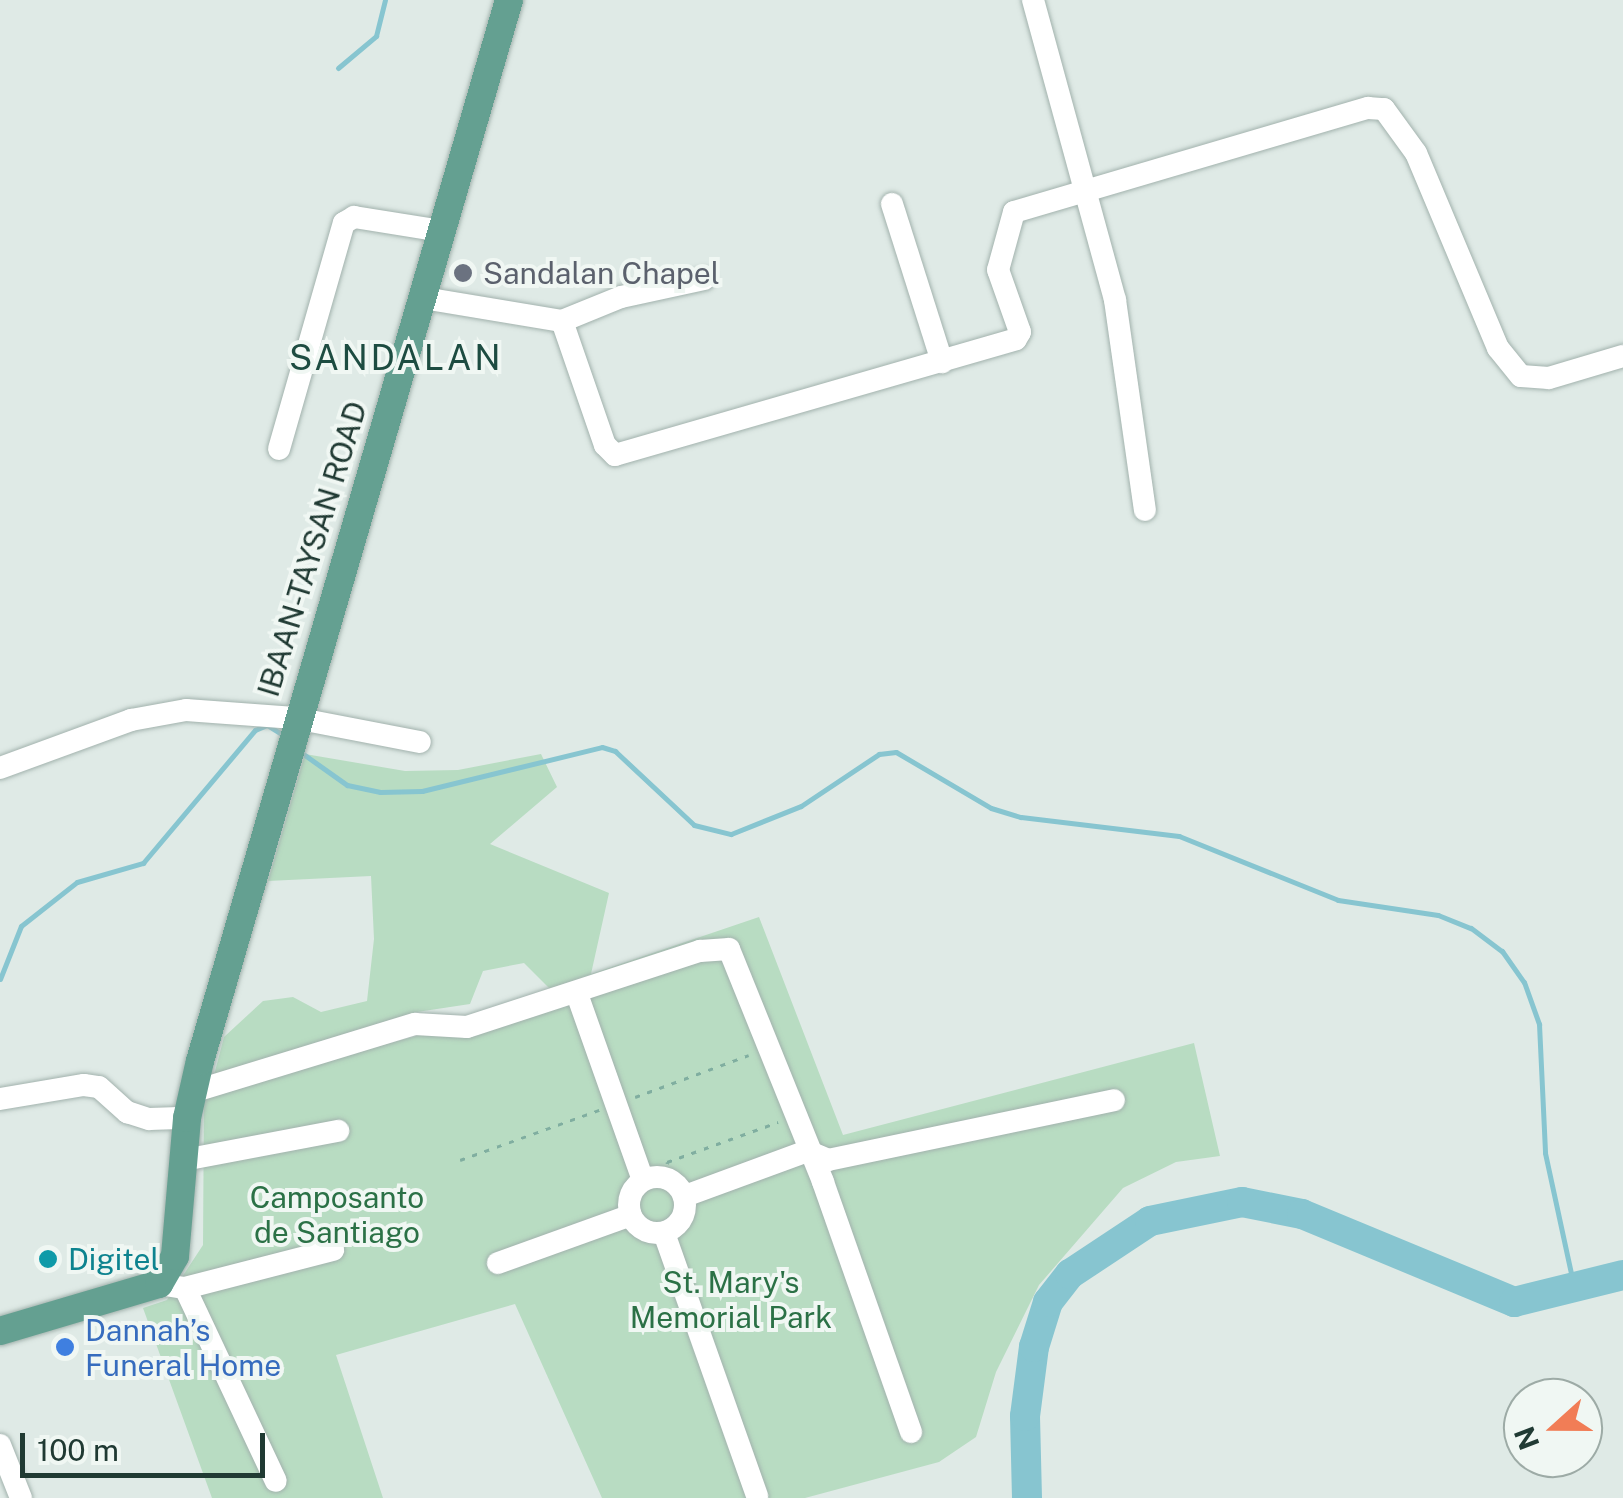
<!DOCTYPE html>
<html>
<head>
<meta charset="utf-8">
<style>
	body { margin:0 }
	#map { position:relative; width:1623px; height:1498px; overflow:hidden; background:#dfeae6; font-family:"Public Sans",sans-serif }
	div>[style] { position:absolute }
	.green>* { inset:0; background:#b8dcc2 }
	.stream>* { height:5px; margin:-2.5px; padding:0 2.5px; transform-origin:2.5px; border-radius:2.5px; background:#87c5d0 }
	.river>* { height:30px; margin:-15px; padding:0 15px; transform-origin:15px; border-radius:15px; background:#87c5d0 }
	.path>* { height:2.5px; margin-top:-1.25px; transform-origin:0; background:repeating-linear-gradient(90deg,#80aea0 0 5px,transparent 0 13px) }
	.roads { filter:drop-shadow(0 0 2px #a2b2ad) drop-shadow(0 0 2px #a2b2ad) }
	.minor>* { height:22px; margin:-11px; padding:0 11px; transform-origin:11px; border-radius:11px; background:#fff }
	.minor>.ring { margin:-11px; padding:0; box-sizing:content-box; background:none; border:22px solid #fff; border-radius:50% }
	.major>* { height:28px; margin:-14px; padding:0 14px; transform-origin:14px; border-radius:14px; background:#64a091 }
	.dots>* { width:28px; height:28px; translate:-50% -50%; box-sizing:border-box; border:5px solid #f0f7f3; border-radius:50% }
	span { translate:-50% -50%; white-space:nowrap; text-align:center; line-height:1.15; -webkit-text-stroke:8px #f0f7f3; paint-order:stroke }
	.worship-label { font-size:30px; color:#5b616d }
	.left { translate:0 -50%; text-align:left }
	.street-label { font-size:30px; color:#203a33 }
	.park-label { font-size:30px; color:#2b7146 }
	.culture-label { font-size:30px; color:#0d838f }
	.shop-label { font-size:30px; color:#366cbe }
	.quarter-label { font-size:35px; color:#1d4c41; letter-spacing:2.5px }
	.north { position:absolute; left:1503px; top:1378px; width:100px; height:100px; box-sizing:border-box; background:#f0f7f3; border:2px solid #9daba6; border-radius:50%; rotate:249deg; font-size:28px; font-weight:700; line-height:40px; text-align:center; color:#203a33 }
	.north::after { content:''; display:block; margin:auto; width:35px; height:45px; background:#f17d56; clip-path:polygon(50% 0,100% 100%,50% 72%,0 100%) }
	.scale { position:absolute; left:20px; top:1433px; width:245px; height:45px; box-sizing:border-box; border:5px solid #203a33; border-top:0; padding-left:12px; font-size:30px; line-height:35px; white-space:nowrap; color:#203a33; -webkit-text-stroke:8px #f0f7f3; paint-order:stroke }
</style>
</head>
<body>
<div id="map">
	<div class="green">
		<div style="clip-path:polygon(305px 754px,405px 771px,458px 770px,541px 754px,557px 787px,490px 844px,609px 893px,591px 974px,759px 917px,843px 1135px,1194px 1043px,1220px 1156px,1176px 1162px,1123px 1188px,1039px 1285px,996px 1372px,976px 1437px,939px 1462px,805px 1498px,602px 1498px,515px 1304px,336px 1355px,383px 1498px,212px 1498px,143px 1308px,167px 1300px,203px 1245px,204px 1092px,413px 1037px,550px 989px,524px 963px,483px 971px,470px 1004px,417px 1012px,213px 1079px,224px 1037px,263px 1001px,293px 997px,321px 1012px,367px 1001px,374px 939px,371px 876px,268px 881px)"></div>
	</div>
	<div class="stream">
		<div style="left:338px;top:68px;width:50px;rotate:-40.1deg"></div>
		<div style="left:376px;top:36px;width:37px;rotate:-76deg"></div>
		<div style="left:299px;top:751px;width:59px;rotate:35.3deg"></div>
		<div style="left:347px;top:785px;width:34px;rotate:12deg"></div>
		<div style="left:380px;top:792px;width:42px;rotate:-1.4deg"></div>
		<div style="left:422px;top:791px;width:185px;rotate:-13.7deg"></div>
		<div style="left:602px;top:747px;width:14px;rotate:17deg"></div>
		<div style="left:615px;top:751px;width:108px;rotate:43.1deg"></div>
		<div style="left:694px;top:825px;width:38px;rotate:14deg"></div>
		<div style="left:731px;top:834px;width:75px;rotate:-21.8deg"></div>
		<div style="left:801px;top:806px;width:94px;rotate:-33.7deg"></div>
		<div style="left:879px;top:754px;width:17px;rotate:-7deg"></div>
		<div style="left:896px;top:752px;width:110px;rotate:30.5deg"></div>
		<div style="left:991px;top:808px;width:31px;rotate:17deg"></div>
		<div style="left:1021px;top:817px;width:159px;rotate:6.9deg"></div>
		<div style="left:1179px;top:836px;width:171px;rotate:21.9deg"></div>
		<div style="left:1338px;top:900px;width:101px;rotate:8.5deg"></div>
		<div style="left:1438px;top:915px;width:35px;rotate:22deg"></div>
		<div style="left:1471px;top:928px;width:39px;rotate:37deg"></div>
		<div style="left:1502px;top:951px;width:38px;rotate:55deg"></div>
		<div style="left:1524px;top:982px;width:45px;rotate:70.3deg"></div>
		<div style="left:1539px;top:1024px;width:129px;rotate:87.3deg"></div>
		<div style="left:1545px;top:1153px;width:137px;rotate:77.8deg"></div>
		<div style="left:0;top:979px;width:57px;rotate:-68.4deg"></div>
		<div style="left:21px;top:926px;width:71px;rotate:-38.2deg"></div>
		<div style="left:77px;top:882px;width:69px;rotate:-16.1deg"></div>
		<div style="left:143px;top:863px;width:174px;rotate:-49.9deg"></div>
		<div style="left:255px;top:730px;width:13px;rotate:-23deg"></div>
		<div style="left:267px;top:725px;width:15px;rotate:32deg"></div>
	</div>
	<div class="river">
		<div style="left:1027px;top:1498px;width:82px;rotate:-91.4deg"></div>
		<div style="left:1025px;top:1416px;width:70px;rotate:-82.6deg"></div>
		<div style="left:1034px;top:1347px;width:47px;rotate:-72.7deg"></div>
		<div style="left:1048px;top:1302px;width:36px;rotate:-52deg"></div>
		<div style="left:1070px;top:1274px;width:96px;rotate:-33.5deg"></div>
		<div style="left:1150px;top:1221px;width:94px;rotate:-11.7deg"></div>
		<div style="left:1242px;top:1202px;width:61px;rotate:11.3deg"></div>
		<div style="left:1302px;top:1214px;width:230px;rotate:22.5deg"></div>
		<div style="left:1514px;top:1302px;width:112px;rotate:-13.9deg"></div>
	</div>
	<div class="path">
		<div style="left:635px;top:1097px;width:121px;rotate:-20.2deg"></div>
		<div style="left:460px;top:1160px;width:148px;rotate:-19.8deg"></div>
		<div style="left:665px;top:1177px;width:15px;rotate:-82deg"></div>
		<div style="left:667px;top:1162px;width:118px;rotate:-19.8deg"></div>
	</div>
	<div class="roads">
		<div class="minor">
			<div style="left:1033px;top:0;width:311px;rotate:74.7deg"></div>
			<div style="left:1115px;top:300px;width:212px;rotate:81.9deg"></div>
			<div style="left:892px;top:204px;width:166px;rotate:72.4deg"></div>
			<div style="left:423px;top:298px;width:141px;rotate:9.4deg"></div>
			<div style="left:562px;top:321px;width:131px;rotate:70.9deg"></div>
			<div style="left:605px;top:445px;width:14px;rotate:45deg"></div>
			<div style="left:615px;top:455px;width:417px;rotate:-16.1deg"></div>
			<div style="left:1016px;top:339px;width:8px;rotate:-60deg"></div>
			<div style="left:1020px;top:332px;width:66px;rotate:-109.5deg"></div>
			<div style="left:998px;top:270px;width:60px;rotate:-74.6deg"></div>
			<div style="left:1014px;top:212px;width:369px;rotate:-16.4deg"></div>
			<div style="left:1368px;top:108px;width:16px;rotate:4deg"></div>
			<div style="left:1384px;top:109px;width:54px;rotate:54deg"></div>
			<div style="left:1416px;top:153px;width:212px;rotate:67.2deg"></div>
			<div style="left:1498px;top:348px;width:36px;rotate:51deg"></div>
			<div style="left:1521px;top:376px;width:28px;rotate:4deg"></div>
			<div style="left:1549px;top:378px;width:77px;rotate:-16.6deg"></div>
			<div style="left:562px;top:321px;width:64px;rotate:-22.1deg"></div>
			<div style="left:621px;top:297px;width:85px;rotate:-12.2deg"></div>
			<div style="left:279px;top:449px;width:235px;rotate:-74deg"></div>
			<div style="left:344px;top:223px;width:12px;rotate:-31deg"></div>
			<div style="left:354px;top:217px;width:88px;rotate:9.1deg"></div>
			<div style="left:0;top:768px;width:140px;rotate:-20.1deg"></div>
			<div style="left:131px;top:720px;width:56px;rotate:-10.3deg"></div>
			<div style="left:186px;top:710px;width:109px;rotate:4.2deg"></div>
			<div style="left:295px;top:718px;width:127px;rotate:10.9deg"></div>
			<div style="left:577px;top:994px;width:197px;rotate:70.5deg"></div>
			<div style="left:192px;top:1092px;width:233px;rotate:-17deg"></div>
			<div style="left:415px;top:1024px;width:52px;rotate:3.3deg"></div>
			<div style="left:467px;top:1027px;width:245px;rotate:-18.1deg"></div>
			<div style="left:700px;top:951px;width:29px;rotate:-4deg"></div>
			<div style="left:729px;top:949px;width:251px;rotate:68deg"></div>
			<div style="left:823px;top:1182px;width:265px;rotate:70.6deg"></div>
			<div style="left:0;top:1099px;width:85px;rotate:-9.5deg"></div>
			<div style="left:84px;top:1085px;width:15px;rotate:8deg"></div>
			<div style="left:99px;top:1087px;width:38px;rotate:42deg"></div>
			<div style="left:127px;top:1112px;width:23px;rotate:18deg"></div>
			<div style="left:149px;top:1119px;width:38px;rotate:-2deg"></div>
			<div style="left:184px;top:1160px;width:157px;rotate:-10.7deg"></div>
			<div class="ring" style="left:629px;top:1177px;width:34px;height:34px"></div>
			<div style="left:685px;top:1196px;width:130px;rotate:-20.2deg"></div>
			<div style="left:807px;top:1151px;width:23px;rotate:23deg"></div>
			<div style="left:828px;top:1160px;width:292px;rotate:-11.8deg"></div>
			<div style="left:664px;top:1233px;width:279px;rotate:70.5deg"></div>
			<div style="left:498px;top:1263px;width:141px;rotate:-19.8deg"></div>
			<div style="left:159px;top:1284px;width:26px;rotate:9deg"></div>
			<div style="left:185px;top:1288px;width:213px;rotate:64.8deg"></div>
			<div style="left:185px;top:1288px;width:153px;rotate:-14.4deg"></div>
			<div style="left:0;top:1445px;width:57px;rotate:68.4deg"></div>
		</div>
		<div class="major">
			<div style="left:0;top:1331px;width:166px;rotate:-16.5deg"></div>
			<div style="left:159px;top:1284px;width:32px;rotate:-60deg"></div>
			<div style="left:175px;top:1256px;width:139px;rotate:-85deg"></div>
			<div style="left:187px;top:1118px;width:58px;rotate:-77.2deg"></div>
			<div style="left:200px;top:1061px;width:1105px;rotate:-73.76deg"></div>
		</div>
	</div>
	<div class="dots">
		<div style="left:463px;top:273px;background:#6b7280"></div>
		<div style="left:48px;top:1259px;background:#0f9aa8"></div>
		<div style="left:65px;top:1347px;background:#3f7fe0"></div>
	</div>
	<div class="worship-label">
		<span class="left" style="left:483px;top:273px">Sandalan Chapel</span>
	</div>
	<div class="street-label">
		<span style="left:312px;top:549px;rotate:-73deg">IBAAN-TAYSAN ROAD</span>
	</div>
	<div class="park-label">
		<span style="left:337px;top:1214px">Camposanto<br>de Santiago</span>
		<span style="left:731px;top:1299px">St. Mary's<br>Memorial Park</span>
	</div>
	<div class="culture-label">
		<span class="left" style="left:68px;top:1259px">Digitel</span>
	</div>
	<div class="shop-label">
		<span class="left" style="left:85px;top:1347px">Dannah’s<br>Funeral Home</span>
	</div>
	<div class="quarter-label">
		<span style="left:396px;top:358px">SANDALAN</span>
	</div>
	<div class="north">N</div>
	<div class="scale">100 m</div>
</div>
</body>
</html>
